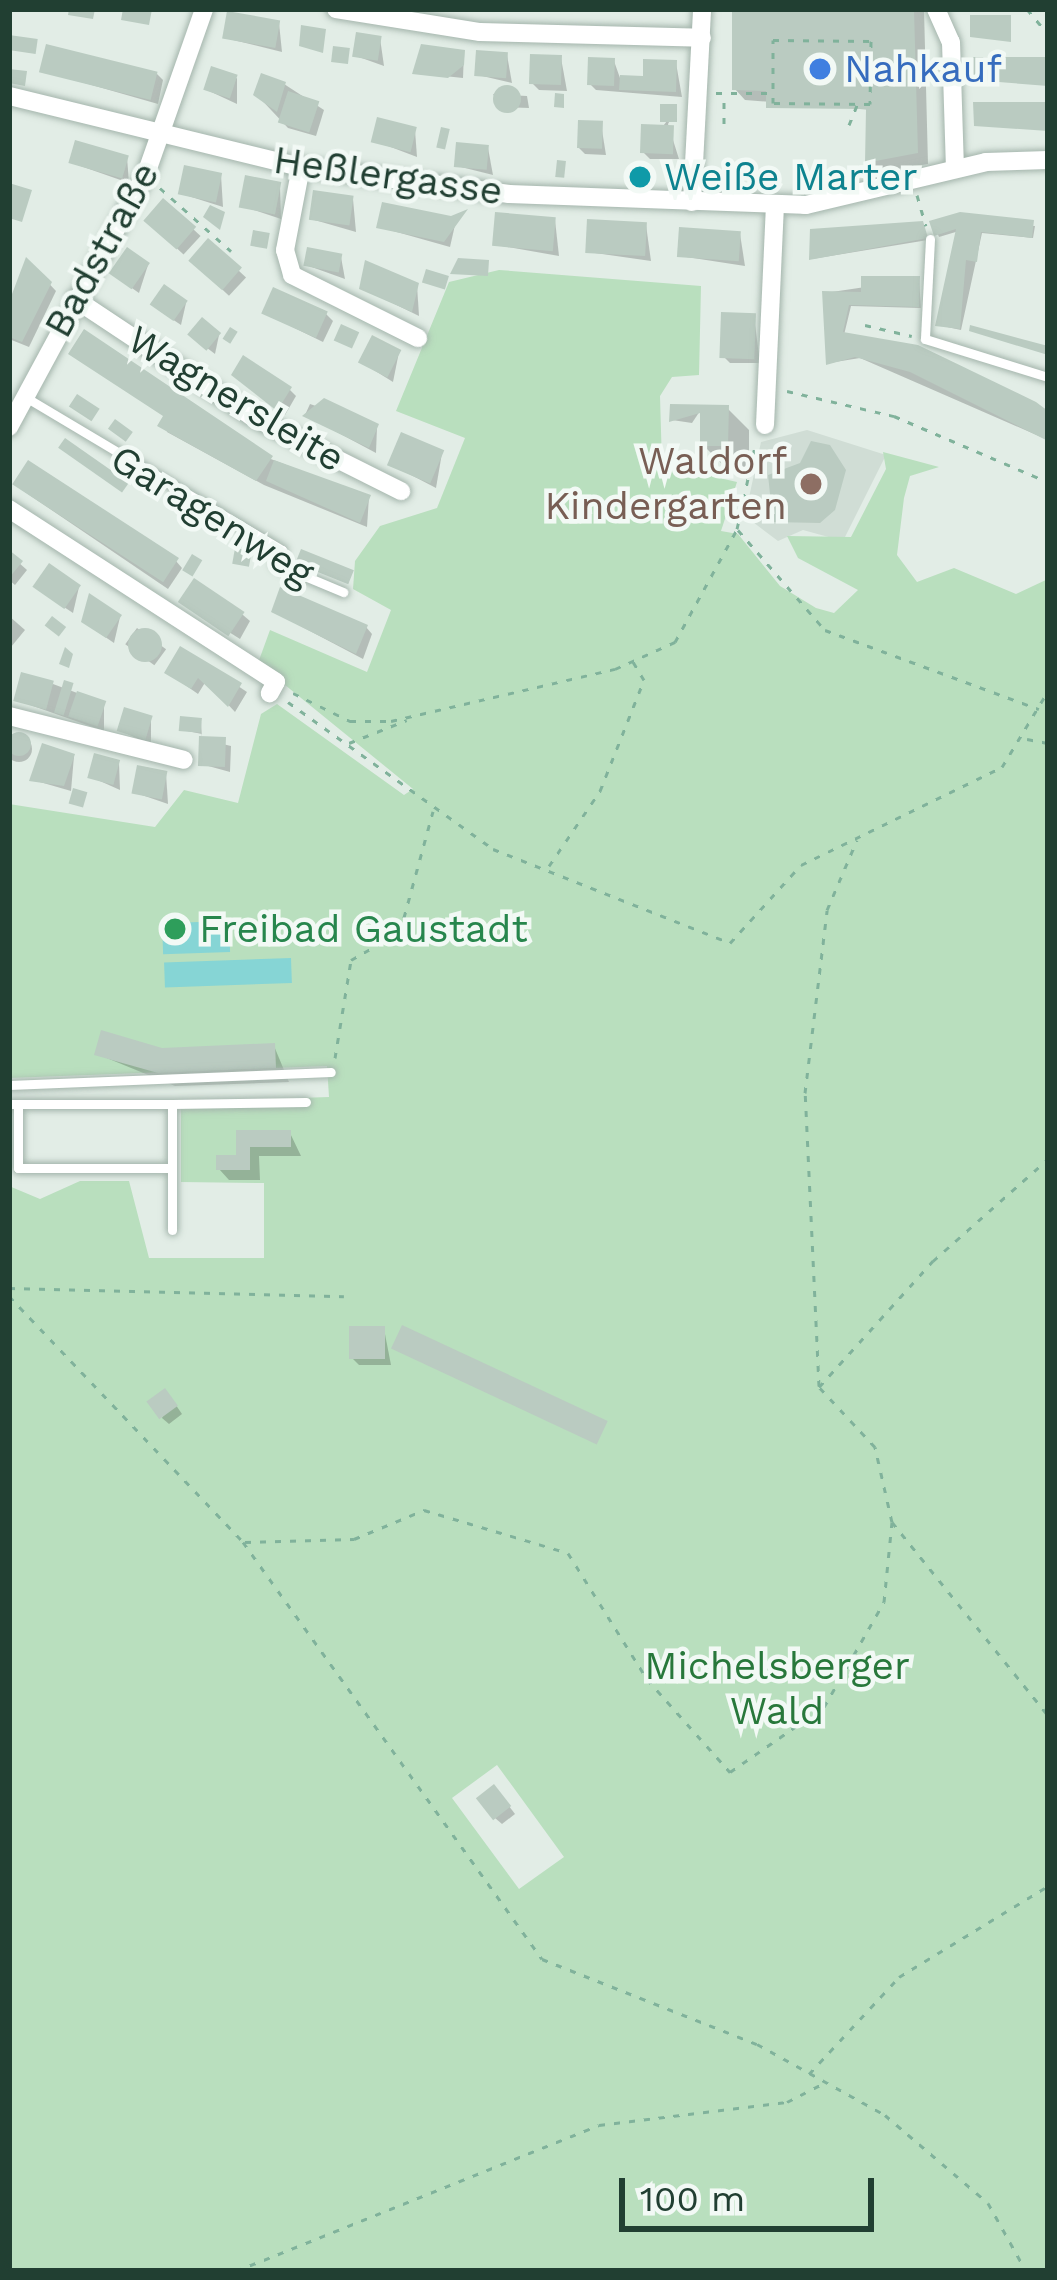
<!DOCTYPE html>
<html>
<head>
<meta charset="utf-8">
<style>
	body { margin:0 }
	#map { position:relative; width:1057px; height:2280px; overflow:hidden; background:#e2ede6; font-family:"Work Sans",sans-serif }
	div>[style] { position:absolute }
	.built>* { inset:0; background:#d0ddd5 }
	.green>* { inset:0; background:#b9dfbe }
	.water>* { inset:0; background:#86d5d5; transform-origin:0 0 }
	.shadow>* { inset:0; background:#0003; transform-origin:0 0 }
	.round { border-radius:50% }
	.building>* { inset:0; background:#bacbc1; transform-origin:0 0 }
	.path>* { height:3px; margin-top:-1.5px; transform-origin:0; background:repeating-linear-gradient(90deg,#80b29b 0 6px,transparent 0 15px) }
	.roads { filter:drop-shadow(0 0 3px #a4b5ac) drop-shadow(0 0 3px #a4b5ac) }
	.lane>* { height:9px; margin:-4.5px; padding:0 4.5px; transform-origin:4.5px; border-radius:4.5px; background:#fff }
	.street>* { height:18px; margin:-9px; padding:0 9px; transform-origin:9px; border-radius:9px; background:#fff }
	.dots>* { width:33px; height:33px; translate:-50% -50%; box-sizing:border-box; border:6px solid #f2f9f5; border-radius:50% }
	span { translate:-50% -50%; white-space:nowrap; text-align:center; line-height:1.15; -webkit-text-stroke:9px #f2f9f5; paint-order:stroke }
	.shop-label { font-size:39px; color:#366cbe }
	.left { translate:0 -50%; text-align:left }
	.street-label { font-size:39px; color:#213f32 }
	.culture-label { font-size:39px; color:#0d838f }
	.education-label { font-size:39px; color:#785e54 }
	.right { translate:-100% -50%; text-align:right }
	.leisure-label { font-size:39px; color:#27864d }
	.park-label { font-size:39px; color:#28783b }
	.frame { position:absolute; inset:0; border:12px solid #213f32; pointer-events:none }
	.scale { position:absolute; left:619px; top:2178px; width:255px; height:54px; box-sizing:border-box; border:6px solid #213f32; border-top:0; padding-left:15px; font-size:36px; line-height:42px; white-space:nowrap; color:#213f32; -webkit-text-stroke:9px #f2f9f5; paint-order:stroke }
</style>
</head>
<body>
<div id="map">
	<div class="built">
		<div style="clip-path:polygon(807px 430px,886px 455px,843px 541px,803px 530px,778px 541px,745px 516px,761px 442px)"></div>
	</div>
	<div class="green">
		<div style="clip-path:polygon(evenodd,499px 270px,701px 286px,699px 375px,672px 377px,660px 396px,662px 465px,737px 482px,721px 531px,738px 534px,780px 586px,816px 608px,834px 613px,858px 590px,798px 558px,787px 536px,851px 537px,886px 469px,883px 452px,939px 467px,910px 476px,904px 498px,897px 555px,917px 582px,954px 568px,1016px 594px,1048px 579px,1048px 2271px,9px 2271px,9px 1186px,40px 1199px,80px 1181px,129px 1181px,149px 1258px,264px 1258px,264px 1183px,181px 1182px,181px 1102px,329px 1097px,327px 1066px,9px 1078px,9px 804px,155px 827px,184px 790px,238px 803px,261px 714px,277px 704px,404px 795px,413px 789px,258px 663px,270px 630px,367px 672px,391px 610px,353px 589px,355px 561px,380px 526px,437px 508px,465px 438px,396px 411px,449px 282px,499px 270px,497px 1765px,564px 1857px,519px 1889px,452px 1798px,497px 1765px)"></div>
	</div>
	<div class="water">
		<div style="left:229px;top:921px;width:31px;height:67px;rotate:88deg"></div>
		<div style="left:291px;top:958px;width:25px;height:127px;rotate:88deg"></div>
	</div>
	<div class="shadow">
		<div style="clip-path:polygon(735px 9px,924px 9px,928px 164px,879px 172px,868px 162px,872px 110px,745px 100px,735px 89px)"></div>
		<div style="clip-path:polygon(279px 23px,282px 52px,225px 38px)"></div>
		<div style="clip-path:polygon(380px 38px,384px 66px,356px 56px)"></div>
		<div style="clip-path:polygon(464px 53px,463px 78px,416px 73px)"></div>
		<div style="clip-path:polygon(507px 55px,512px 83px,478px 75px)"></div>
		<div style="clip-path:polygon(561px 58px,567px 91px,539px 90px,532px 83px)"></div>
		<div style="clip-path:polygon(614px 61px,620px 78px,645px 79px,676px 63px,682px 97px,596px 90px,590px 84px)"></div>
		<div style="clip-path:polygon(43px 71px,157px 74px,163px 80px,158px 104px)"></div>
		<div style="clip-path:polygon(237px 78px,237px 104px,207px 90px)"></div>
		<div style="clip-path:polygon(284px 84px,324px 110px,316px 136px,288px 128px,256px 94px)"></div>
		<div style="clip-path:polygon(493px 94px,527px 96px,529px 108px,502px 107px)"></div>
		<div style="clip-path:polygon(677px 108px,668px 124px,679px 159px,650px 159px,643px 152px)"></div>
		<div style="clip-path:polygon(601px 124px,606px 155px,585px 154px,578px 147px)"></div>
		<div style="clip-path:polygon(415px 130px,417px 157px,375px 141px)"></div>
		<div style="clip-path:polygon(488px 148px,493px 175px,457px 166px)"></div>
		<div style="clip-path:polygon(127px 157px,129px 183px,72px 163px)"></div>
		<div style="clip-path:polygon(221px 175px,223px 207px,182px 194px)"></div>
		<div style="clip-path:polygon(280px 185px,281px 219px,242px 206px)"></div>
		<div style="clip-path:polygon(353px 199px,356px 232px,311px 219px)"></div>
		<div style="left:164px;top:202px;width:50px;height:25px;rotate:43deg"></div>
		<div style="clip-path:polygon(555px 220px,559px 256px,496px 245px)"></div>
		<div style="clip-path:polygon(933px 223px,1035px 226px,1033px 238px,982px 233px,961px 330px,938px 325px,959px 231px,939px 237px)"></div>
		<div style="clip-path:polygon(922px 224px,928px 240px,812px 259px)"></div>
		<div style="clip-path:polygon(455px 225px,450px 247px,379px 227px)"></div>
		<div style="clip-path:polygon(646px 225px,651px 261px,588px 252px)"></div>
		<div style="clip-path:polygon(740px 234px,745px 266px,680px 256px)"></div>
		<div style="left:208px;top:242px;width:52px;height:25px;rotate:43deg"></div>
		<div style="clip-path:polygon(341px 257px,345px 279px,306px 265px)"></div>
		<div style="clip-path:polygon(28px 261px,56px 291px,29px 347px,9px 339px)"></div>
		<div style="clip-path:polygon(148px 265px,139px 293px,119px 279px)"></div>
		<div style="clip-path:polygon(919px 279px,921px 308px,851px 306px,844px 335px,1048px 414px,1048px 440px,860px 358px,829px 363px,825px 293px)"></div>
		<div style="clip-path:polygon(417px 285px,419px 316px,362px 288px)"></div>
		<div style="clip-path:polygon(186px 303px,181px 325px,160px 311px)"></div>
		<div style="clip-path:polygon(264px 313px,326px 314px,333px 321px,323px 342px)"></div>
		<div style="clip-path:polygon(754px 316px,760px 363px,730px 363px,723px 356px)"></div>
		<div style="clip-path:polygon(219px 335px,215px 354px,198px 341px)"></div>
		<div style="clip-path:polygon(399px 352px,393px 382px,361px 362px)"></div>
		<div style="clip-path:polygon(241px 381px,290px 390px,296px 396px,285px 415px)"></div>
		<div style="clip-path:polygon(310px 404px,377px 427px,376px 453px,305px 415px)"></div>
		<div style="clip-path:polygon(702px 408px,692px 423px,672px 420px)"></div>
		<div style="clip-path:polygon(727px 408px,749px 430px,749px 467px,725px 467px,703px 445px)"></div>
		<div style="clip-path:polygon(165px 418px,369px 497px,367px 527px,264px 485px,167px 432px)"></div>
		<div style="clip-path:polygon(442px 453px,436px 488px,390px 464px)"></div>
		<div style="clip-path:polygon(22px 490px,176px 561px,182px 568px,168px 589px)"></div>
		<div style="clip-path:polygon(9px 554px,27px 570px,15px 585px,9px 580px)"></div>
		<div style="clip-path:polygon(79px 587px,73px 613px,43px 593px)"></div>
		<div style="clip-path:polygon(183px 603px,243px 615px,250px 621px,240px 639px)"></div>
		<div style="clip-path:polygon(274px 612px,366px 627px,372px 634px,363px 659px)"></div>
		<div style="clip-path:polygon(9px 616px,25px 630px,11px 647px,9px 646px)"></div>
		<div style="clip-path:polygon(120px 617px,114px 643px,92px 628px)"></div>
		<div style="left:137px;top:628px;width:36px;height:20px;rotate:36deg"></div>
		<div style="clip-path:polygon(168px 673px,220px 674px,247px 692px,235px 712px,206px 681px,198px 694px)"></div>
		<div style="clip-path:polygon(53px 684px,104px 703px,104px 731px,16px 700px)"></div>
		<div style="clip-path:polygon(151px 719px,151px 745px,119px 730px)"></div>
		<div style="clip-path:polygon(201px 721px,202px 739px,231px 746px,230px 772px,201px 764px,202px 734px,182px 730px)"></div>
		<div class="round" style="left:6px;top:736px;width:26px;height:26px"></div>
		<div style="clip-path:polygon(74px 756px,71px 791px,33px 780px)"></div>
		<div style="clip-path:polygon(119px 763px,120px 790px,91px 777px)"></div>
		<div style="clip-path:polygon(166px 773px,168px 804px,136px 793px)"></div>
		<div style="clip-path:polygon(274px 1046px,289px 1082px,175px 1086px,97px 1054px)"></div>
		<div style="clip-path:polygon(239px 1133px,290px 1133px,301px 1156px,259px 1156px,260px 1180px,229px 1180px,219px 1169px,239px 1158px)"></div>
		<div style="clip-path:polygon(384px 1329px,391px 1365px,359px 1365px,352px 1358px)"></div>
		<div style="clip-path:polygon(171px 1398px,182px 1414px,169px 1424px,162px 1418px)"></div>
		<div style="clip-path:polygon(500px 1794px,515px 1814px,502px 1824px,495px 1818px)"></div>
	</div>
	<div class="building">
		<div style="clip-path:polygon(69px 9px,95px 9px,93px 19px,68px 15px)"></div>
		<div style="clip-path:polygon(123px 9px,152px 9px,149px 25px,121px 20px)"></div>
		<div style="clip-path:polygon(732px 9px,914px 9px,918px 153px,865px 163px,866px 109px,766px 108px,766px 91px,732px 90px)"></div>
		<div style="left:227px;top:11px;width:54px;height:28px;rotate:10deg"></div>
		<div style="clip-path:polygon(970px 15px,1011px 15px,1011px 42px,970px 37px)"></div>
		<div style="clip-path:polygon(301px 25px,326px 29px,323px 53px,299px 46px)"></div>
		<div style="left:356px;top:32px;width:26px;height:25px;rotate:9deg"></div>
		<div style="left:9px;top:35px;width:29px;height:15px;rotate:8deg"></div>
		<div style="left:46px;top:44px;width:115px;height:29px;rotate:14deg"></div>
		<div style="clip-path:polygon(421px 44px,465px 50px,464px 65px,448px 78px,412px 74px)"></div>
		<div style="left:333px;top:46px;width:17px;height:16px;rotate:7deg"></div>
		<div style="left:476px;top:50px;width:32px;height:26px;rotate:4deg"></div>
		<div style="left:530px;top:54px;width:32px;height:30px;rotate:2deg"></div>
		<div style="left:588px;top:57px;width:27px;height:28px;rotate:2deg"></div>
		<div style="clip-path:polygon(973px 57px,1048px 57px,1048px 86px,973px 80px)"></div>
		<div style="clip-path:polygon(643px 59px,677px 60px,676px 92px,619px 90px,620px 75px,643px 76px)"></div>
		<div style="left:211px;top:66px;width:28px;height:25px;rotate:18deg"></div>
		<div style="clip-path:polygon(9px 69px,27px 71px,25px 86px,9px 83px)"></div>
		<div style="clip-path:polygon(261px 73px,286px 82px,277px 112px,253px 95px)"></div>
		<div class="round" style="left:493px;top:85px;width:28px;height:28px"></div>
		<div style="left:288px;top:91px;width:33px;height:33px;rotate:18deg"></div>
		<div style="clip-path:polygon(555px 93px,564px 94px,564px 108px,554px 107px)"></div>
		<div style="clip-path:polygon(973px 102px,1048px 102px,1048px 131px,974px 126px)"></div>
		<div style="left:660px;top:104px;width:17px;height:18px"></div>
		<div style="left:377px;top:117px;width:41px;height:26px;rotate:14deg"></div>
		<div style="left:578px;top:120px;width:25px;height:28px;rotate:2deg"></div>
		<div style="left:641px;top:124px;width:33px;height:29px;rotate:2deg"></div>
		<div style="left:441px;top:127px;width:9px;height:21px;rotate:13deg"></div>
		<div style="left:75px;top:140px;width:56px;height:24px;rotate:16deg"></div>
		<div style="left:456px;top:142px;width:33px;height:25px;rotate:5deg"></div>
		<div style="left:557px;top:160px;width:9px;height:17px;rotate:6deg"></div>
		<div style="left:184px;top:165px;width:39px;height:30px;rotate:12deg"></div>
		<div style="left:245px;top:175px;width:37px;height:33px;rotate:11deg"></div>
		<div style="clip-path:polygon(9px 183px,32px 190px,22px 222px,9px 218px)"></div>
		<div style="left:313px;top:190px;width:41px;height:30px;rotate:8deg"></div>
		<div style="left:163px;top:198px;width:44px;height:30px;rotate:41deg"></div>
		<div style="clip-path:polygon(382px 202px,451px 216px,468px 209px,444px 242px,376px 228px)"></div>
		<div style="clip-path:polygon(210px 205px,225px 212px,220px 230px,203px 217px)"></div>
		<div style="left:495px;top:212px;width:61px;height:34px;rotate:5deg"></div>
		<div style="clip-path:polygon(960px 212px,1034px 220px,1032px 238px,981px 232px,977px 262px,966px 260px,960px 329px,935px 326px,956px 229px,934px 236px,929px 221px)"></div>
		<div style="left:587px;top:219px;width:60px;height:34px;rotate:3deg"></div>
		<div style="clip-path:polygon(923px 221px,928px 238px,809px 260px,810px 229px)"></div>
		<div style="left:679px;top:227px;width:62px;height:30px;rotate:4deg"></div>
		<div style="left:253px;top:230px;width:17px;height:16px;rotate:10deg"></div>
		<div style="left:208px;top:238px;width:45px;height:30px;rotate:41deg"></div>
		<div style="left:127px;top:247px;width:28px;height:32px;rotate:35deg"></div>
		<div style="left:307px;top:247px;width:36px;height:19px;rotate:11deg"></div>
		<div style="clip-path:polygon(26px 257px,52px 282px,22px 342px,9px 337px,9px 302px)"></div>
		<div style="clip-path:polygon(458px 258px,489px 260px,488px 276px,450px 274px)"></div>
		<div style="clip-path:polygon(365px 260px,419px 283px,412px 312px,359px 289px)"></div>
		<div style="left:426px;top:269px;width:24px;height:14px;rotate:17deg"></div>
		<div style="clip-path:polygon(861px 276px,920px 276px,919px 307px,849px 305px,843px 332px,918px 345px,1036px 402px,1048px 411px,1048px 441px,910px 372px,855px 357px,826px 365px,822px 291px,861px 292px)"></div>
		<div style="left:164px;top:284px;width:29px;height:25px;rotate:35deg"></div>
		<div style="left:273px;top:287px;width:60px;height:29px;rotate:24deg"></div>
		<div style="left:721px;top:312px;width:35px;height:46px;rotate:2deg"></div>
		<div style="left:202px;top:317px;width:25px;height:23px;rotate:40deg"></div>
		<div style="left:341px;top:324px;width:20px;height:18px;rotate:24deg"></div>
		<div style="clip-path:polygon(970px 325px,1048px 346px,1048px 355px,969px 331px)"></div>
		<div style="left:230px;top:327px;width:9px;height:14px;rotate:32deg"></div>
		<div style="clip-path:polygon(84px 329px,273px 456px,256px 481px,157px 426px,163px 416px,68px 354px)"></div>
		<div style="left:372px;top:335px;width:33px;height:31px;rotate:27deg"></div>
		<div style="clip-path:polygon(243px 355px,292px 387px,277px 411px,231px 375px)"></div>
		<div style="left:77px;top:394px;width:27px;height:15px;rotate:33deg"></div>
		<div style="clip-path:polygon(324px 398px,379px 424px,369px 448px,302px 416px)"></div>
		<div style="clip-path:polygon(670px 404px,729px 405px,728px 446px,700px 446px,700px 413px,669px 422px)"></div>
		<div style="left:115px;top:419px;width:22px;height:12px;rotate:36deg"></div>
		<div style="left:401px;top:432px;width:47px;height:36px;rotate:23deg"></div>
		<div style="left:65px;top:438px;width:78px;height:12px;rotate:35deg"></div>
		<div style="clip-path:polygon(811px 441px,830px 445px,846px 470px,835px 510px,820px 523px,773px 522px,768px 475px,800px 463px)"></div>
		<div style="left:28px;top:460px;width:180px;height:29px;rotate:33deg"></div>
		<div style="clip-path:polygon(274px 460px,371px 495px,360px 523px,266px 481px)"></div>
		<div style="left:235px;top:548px;width:17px;height:16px;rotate:10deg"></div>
		<div style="left:301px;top:549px;width:57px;height:15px;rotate:22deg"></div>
		<div style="clip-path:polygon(9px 550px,23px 561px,9px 578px)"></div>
		<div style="left:192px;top:554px;width:12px;height:19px;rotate:31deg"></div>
		<div style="left:49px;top:563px;width:39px;height:29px;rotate:35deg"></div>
		<div style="left:194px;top:578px;width:61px;height:29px;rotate:34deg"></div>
		<div style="clip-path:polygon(280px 587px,368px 625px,356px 654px,271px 612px)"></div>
		<div style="clip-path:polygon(89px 593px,122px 615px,106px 638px,81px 622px)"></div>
		<div style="left:52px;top:616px;width:18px;height:12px;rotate:38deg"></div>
		<div class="round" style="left:128px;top:628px;width:34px;height:34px"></div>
		<div style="clip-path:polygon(180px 646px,242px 683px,228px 707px,198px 678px,191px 689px,164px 673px)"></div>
		<div style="clip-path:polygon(65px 647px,73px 654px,69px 668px,59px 664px)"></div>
		<div style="left:21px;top:672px;width:34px;height:30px;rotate:15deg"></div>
		<div style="left:64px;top:680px;width:10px;height:34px;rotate:17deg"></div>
		<div style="left:77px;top:691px;width:31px;height:27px;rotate:19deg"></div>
		<div style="left:124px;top:707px;width:30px;height:25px;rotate:17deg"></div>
		<div style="left:180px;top:716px;width:22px;height:15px;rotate:5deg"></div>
		<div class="round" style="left:7px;top:732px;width:24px;height:24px"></div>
		<div style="left:199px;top:736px;width:27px;height:30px;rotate:2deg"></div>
		<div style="clip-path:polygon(42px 743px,75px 754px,64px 786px,29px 781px)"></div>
		<div style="left:94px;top:753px;width:27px;height:26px;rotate:15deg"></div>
		<div style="left:137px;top:765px;width:31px;height:29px;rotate:11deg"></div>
		<div style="left:73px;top:788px;width:15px;height:16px;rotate:16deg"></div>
		<div style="clip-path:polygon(101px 1030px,162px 1048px,275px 1043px,276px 1068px,158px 1073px,94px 1055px)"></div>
		<div style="clip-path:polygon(236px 1130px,291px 1130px,291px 1147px,250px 1147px,250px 1170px,216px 1170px,216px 1155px,236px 1155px)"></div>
		<div style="left:402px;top:1325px;width:227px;height:26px;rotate:25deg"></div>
		<div style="left:349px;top:1326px;width:36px;height:33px"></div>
		<div style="left:165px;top:1388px;width:22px;height:23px;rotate:54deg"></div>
		<div style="left:494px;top:1784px;width:28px;height:23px;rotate:52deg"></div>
	</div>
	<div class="path">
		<div style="left:1027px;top:9px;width:33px;rotate:50deg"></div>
		<div style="left:773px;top:40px;width:98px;rotate:0.6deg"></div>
		<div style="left:871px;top:41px;width:63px;rotate:90.9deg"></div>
		<div style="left:870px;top:104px;width:97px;rotate:-179.4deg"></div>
		<div style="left:773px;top:103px;width:63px;rotate:-90deg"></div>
		<div style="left:873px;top:63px;width:62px"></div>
		<div style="left:716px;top:93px;width:56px"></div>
		<div style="left:724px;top:124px;width:29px;rotate:-90deg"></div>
		<div style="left:849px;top:125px;width:22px;rotate:-68deg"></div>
		<div style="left:160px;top:188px;width:95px;rotate:41.6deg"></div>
		<div style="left:917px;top:195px;width:32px;rotate:74deg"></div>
		<div style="left:865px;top:325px;width:48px;rotate:13.2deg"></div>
		<div style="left:787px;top:391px;width:110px;rotate:13.2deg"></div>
		<div style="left:894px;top:416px;width:168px;rotate:23.2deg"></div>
		<div style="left:738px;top:530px;width:133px;rotate:49deg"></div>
		<div style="left:825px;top:630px;width:228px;rotate:20.3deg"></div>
		<div style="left:293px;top:693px;width:64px;rotate:26.2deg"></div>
		<div style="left:350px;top:721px;width:41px"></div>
		<div style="left:391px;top:721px;width:230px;rotate:-13.1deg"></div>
		<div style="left:615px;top:669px;width:66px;rotate:-24.2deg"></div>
		<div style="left:675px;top:642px;width:129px;rotate:-61.2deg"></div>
		<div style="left:737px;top:529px;width:89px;rotate:-77.7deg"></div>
		<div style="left:288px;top:702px;width:252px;rotate:35.6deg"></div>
		<div style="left:493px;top:849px;width:255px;rotate:21.6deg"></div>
		<div style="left:730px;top:943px;width:105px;rotate:-47.7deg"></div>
		<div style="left:801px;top:865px;width:224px;rotate:-26deg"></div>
		<div style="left:1002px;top:767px;width:83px;rotate:-58.8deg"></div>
		<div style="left:1027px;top:739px;width:21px;rotate:11deg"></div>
		<div style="left:349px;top:743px;width:62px;rotate:-21.6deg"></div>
		<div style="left:549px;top:866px;width:91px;rotate:-55.8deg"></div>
		<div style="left:600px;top:791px;width:119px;rotate:-68.4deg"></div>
		<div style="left:644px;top:680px;width:21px;rotate:-121deg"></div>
		<div style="left:335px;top:1058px;width:99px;rotate:-80.7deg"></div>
		<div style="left:351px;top:960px;width:56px;rotate:-29.7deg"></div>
		<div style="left:400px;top:932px;width:125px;rotate:-74.7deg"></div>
		<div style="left:9px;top:1288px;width:335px;rotate:1.4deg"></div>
		<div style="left:9px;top:1296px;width:340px;rotate:46.4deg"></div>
		<div style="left:243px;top:1542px;width:513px;rotate:54.36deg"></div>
		<div style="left:542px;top:1959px;width:231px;rotate:21.6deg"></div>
		<div style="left:757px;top:2044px;width:146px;rotate:29deg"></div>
		<div style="left:885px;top:2115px;width:135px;rotate:40.5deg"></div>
		<div style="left:988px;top:2203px;width:78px;rotate:60.8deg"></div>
		<div style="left:819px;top:1386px;width:293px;rotate:-92.7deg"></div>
		<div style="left:805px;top:1093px;width:184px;rotate:-83.1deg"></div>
		<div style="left:827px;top:910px;width:76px;rotate:-66.8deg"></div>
		<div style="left:892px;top:1522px;width:248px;rotate:51.1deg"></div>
		<div style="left:245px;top:1542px;width:109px;rotate:-1.6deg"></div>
		<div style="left:354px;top:1539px;width:76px;rotate:-22.5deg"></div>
		<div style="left:424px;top:1510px;width:150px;rotate:16.6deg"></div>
		<div style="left:568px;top:1553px;width:149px;rotate:57.9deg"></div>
		<div style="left:647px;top:1679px;width:125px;rotate:48.3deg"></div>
		<div style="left:730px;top:1772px;width:114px;rotate:-34.7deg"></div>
		<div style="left:824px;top:1707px;width:121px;rotate:-60.3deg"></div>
		<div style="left:884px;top:1602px;width:80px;rotate:-84.3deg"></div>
		<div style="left:892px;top:1522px;width:77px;rotate:-102.8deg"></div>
		<div style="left:875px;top:1447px;width:82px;rotate:-133deg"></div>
		<div style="left:819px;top:1387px;width:170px;rotate:-47.9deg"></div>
		<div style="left:933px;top:1261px;width:154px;rotate:-41.6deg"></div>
		<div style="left:809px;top:2074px;width:132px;rotate:-47.1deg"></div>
		<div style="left:899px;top:1977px;width:175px;rotate:-31.4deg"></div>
		<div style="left:236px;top:2271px;width:391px;rotate:-21.9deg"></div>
		<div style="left:599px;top:2125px;width:189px;rotate:-7deg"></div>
		<div style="left:787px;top:2102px;width:37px;rotate:-27deg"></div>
	</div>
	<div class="roads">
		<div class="lane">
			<div style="left:930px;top:239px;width:100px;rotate:92.9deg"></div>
			<div style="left:925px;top:339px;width:129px;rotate:17.2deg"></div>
			<div style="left:27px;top:398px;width:297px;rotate:30.8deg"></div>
			<div style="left:282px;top:550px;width:15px;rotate:113deg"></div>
			<div style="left:276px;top:564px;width:73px;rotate:22.7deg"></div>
			<div style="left:9px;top:1085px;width:322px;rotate:-2.3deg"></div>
			<div style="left:9px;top:1104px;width:163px"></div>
			<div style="left:172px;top:1104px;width:126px;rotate:90deg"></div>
			<div style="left:18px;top:1104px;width:64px;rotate:90deg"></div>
			<div style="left:18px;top:1168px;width:154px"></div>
			<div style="left:172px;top:1104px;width:134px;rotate:-0.9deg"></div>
		</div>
		<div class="street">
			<div style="left:336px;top:9px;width:146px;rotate:9.1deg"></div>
			<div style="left:480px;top:32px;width:222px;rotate:1.5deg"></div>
			<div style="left:936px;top:9px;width:36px;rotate:66deg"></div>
			<div style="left:951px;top:42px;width:127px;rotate:88.2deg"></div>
			<div style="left:9px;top:96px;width:301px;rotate:13.7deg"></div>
			<div style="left:301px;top:167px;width:210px;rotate:7.4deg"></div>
			<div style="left:509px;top:194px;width:297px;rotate:2.1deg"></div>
			<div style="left:806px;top:205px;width:185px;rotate:-13.4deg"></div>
			<div style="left:986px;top:162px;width:62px;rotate:-1.8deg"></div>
			<div style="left:301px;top:167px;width:85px;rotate:100.9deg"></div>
			<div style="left:285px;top:250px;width:26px;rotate:74deg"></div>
			<div style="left:292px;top:275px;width:141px;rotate:26.6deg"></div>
			<div style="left:692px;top:202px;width:193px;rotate:-87deg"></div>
			<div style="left:75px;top:299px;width:211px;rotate:33.6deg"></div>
			<div style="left:251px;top:416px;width:168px;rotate:26.6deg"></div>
			<div style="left:765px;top:425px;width:220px;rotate:-87.4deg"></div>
			<div style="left:9px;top:427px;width:288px;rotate:-61.6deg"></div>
			<div style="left:146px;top:174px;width:175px;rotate:-70.6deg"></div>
			<div style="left:9px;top:509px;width:318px;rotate:32.9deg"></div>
			<div style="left:276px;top:682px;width:13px;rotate:119deg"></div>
			<div style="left:9px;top:716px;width:180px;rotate:14.1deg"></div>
		</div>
	</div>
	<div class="dots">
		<div style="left:820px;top:69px;background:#3f7fe0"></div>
		<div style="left:640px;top:177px;background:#0f9aa8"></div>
		<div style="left:811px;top:484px;background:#8d6e63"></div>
		<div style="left:175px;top:929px;background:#2e9e5b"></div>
	</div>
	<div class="shop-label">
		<span class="left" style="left:844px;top:69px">Nahkauf</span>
	</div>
	<div class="street-label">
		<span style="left:388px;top:176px;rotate:8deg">Heßlergasse</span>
		<span style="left:102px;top:250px;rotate:-61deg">Badstraße</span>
		<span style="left:236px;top:399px;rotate:31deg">Wagnersleite</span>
		<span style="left:212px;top:516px;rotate:32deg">Garagenweg</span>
	</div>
	<div class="culture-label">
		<span class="left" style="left:664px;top:177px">Weiße Marter</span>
	</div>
	<div class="education-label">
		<span class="right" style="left:787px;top:484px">Waldorf<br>Kindergarten</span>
	</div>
	<div class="leisure-label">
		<span class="left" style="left:199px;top:929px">Freibad Gaustadt</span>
	</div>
	<div class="park-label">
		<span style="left:777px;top:1689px">Michelsberger<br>Wald</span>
	</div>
	<div class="frame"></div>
	<div class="scale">100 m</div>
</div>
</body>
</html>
